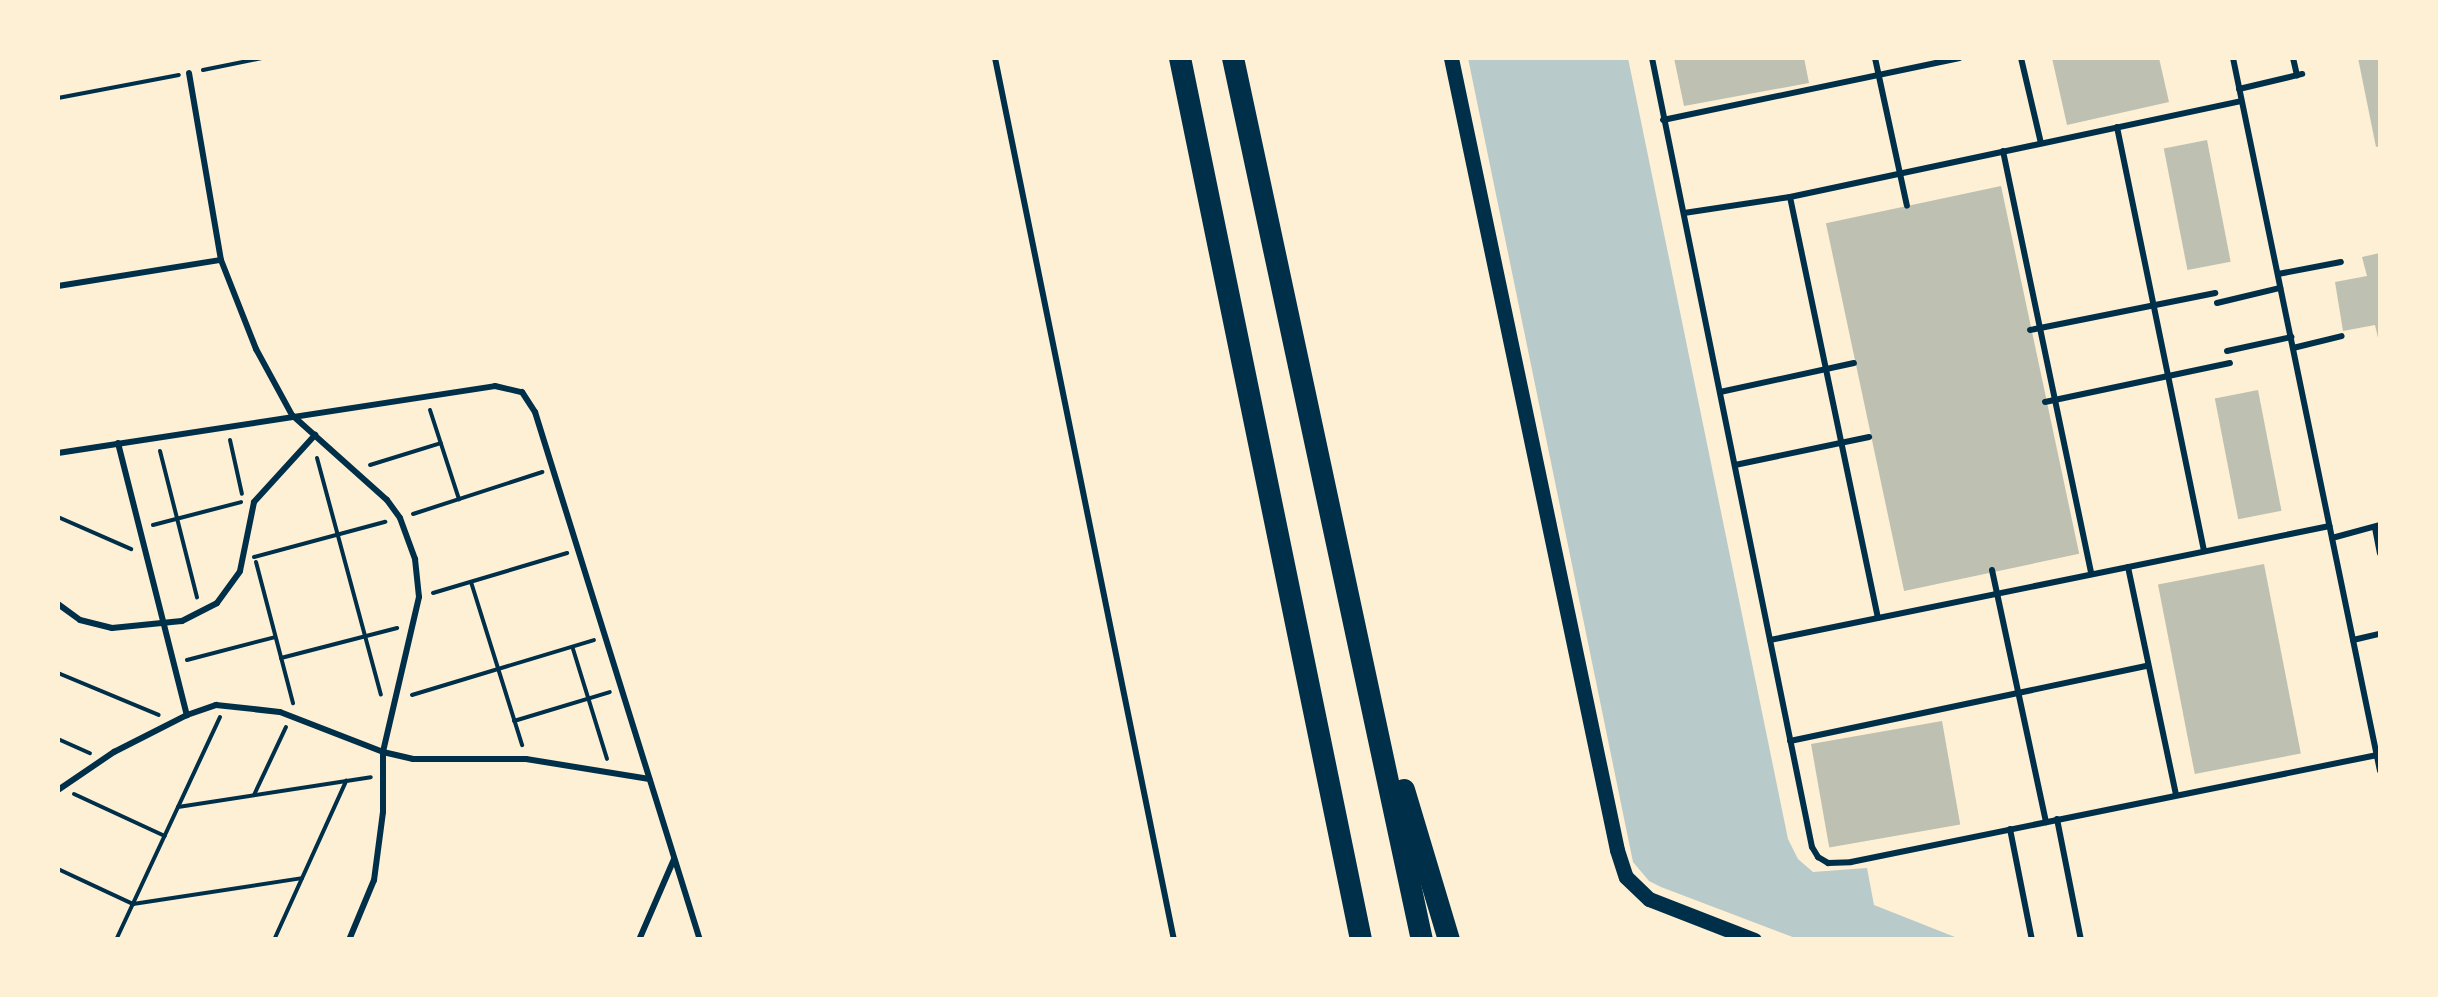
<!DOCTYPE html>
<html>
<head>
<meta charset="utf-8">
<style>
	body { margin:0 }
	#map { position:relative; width:2438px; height:997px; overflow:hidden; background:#fdf0d5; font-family:Raleway,sans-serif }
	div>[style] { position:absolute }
	.green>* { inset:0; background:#b9caca }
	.building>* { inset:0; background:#bec0b2; transform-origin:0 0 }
	.path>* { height:4px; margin:-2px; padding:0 2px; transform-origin:2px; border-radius:2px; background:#003049 }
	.service>* { height:6px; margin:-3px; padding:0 3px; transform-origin:3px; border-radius:3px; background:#003049 }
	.tertiary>* { height:15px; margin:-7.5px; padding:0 7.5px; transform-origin:7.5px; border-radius:7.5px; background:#003049 }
	.motorway>* { height:22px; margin:-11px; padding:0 11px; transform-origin:11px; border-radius:11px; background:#003049 }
	span { translate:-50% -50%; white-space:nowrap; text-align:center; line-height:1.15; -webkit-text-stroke:9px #fdf0d5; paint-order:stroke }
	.frame { position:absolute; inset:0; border:60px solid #fdf0d5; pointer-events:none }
</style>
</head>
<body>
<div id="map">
	<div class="green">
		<div style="clip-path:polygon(1468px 58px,1628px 58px,1788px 839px,1798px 859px,1813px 872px,1867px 868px,1874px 905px,1960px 939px,1798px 939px,1661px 887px,1649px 881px,1633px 862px)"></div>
	</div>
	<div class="building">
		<div style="clip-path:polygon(1674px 58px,1804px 58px,1809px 83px,1684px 106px)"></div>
		<div style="clip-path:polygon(2052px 58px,2159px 58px,2169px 102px,2067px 125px)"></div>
		<div style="clip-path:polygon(2358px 58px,2380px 58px,2380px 146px,2376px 147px)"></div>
		<div style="left:2207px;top:140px;width:124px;height:44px;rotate:79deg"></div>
		<div style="left:2001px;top:186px;width:376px;height:179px;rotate:78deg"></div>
		<div style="clip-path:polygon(2380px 253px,2380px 342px,2379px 342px,2375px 325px,2343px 331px,2335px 282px,2367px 276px,2362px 257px)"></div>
		<div style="left:2258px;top:390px;width:123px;height:44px;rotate:79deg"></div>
		<div style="left:2264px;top:564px;width:193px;height:108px;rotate:79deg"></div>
		<div style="left:1942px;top:721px;width:105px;height:133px;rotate:80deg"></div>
	</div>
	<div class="path">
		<div style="left:203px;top:70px;width:60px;rotate:-11.5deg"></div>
		<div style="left:58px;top:98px;width:123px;rotate:-10.8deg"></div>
		<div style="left:430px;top:410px;width:94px;rotate:72deg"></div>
		<div style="left:230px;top:440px;width:55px;rotate:77.5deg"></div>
		<div style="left:160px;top:451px;width:151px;rotate:75.8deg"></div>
		<div style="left:317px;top:458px;width:245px;rotate:74.9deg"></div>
		<div style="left:370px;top:465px;width:74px;rotate:-17.2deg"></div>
		<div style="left:413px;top:514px;width:136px;rotate:-18deg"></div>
		<div style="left:58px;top:517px;width:80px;rotate:23.7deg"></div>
		<div style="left:153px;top:525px;width:91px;rotate:-14.6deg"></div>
		<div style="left:254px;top:557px;width:136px;rotate:-15deg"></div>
		<div style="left:256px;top:562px;width:146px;rotate:75.3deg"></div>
		<div style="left:471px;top:582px;width:171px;rotate:72.6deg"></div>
		<div style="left:433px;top:593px;width:140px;rotate:-16.6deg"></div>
		<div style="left:573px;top:649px;width:115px;rotate:72.8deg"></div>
		<div style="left:281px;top:658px;width:120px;rotate:-14.5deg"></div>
		<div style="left:187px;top:660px;width:91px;rotate:-14.6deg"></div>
		<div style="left:58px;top:673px;width:109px;rotate:22.6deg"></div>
		<div style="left:412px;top:695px;width:190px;rotate:-16.8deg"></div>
		<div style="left:514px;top:721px;width:100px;rotate:-16.8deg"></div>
		<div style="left:58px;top:739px;width:35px;rotate:24deg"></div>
		<div style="left:74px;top:794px;width:100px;rotate:24.8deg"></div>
		<div style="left:254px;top:795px;width:75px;rotate:-64.8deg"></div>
		<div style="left:178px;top:807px;width:195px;rotate:-8.8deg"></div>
		<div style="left:58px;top:869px;width:83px;rotate:25deg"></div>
		<div style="left:133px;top:904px;width:171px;rotate:-8.7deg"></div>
		<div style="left:58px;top:939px;width:1px;rotate:45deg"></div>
		<div style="left:116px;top:940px;width:246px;rotate:-65deg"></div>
		<div style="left:274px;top:940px;width:175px;rotate:-65.6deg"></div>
	</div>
	<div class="service">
		<div style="left:995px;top:58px;width:900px;rotate:78.53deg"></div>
		<div style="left:1652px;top:58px;width:805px;rotate:78.54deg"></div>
		<div style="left:1812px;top:847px;width:12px;rotate:59deg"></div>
		<div style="left:1818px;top:857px;width:12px;rotate:31deg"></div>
		<div style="left:1828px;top:863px;width:23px;rotate:-2deg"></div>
		<div style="left:1851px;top:862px;width:537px;rotate:-11.5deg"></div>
		<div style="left:1875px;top:58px;width:151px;rotate:77.8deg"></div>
		<div style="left:2021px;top:58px;width:87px;rotate:76.8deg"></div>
		<div style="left:2233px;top:58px;width:728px;rotate:78.35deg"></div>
		<div style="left:2293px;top:58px;width:18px;rotate:77deg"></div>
		<div style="left:189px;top:73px;width:190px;rotate:80.3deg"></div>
		<div style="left:221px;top:260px;width:96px;rotate:68.5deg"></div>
		<div style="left:256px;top:349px;width:75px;rotate:61.4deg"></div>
		<div style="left:292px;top:415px;width:127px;rotate:41.8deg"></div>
		<div style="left:387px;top:500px;width:22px;rotate:54deg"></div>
		<div style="left:400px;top:518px;width:44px;rotate:69.9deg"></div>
		<div style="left:415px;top:559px;width:38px;rotate:84deg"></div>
		<div style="left:419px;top:597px;width:159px;rotate:103.1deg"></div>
		<div style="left:383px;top:752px;width:60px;rotate:90deg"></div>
		<div style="left:383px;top:812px;width:69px;rotate:97.5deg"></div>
		<div style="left:374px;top:880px;width:65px;rotate:112.6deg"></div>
		<div style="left:2239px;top:89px;width:65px;rotate:-13.4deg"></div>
		<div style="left:1663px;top:120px;width:303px;rotate:-11.8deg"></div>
		<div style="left:2117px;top:127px;width:433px;rotate:78.4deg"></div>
		<div style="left:2003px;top:151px;width:432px;rotate:78.2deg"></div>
		<div style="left:1790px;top:197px;width:430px;rotate:78.2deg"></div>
		<div style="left:1684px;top:213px;width:107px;rotate:-8.6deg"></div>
		<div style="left:1790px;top:197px;width:461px;rotate:-12deg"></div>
		<div style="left:2278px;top:274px;width:64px;rotate:-10.8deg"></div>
		<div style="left:58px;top:286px;width:165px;rotate:-9.1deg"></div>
		<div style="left:2217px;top:303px;width:65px;rotate:-13.4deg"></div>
		<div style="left:2030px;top:330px;width:189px;rotate:-11.3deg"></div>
		<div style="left:2293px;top:348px;width:50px;rotate:-13.8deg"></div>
		<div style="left:2227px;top:351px;width:66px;rotate:-12.3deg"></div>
		<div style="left:1720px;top:392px;width:137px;rotate:-12.2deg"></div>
		<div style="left:2045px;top:402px;width:189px;rotate:-11.9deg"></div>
		<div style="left:118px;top:443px;width:281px;rotate:75.8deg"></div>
		<div style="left:58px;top:453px;width:442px;rotate:-8.7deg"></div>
		<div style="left:495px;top:386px;width:28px;rotate:13deg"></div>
		<div style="left:522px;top:392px;width:24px;rotate:57deg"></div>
		<div style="left:535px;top:412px;width:553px;rotate:72.65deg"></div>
		<div style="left:1735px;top:465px;width:137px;rotate:-11.8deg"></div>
		<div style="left:2375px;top:528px;width:26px;rotate:79deg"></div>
		<div style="left:2332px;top:538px;width:50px;rotate:-15.2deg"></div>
		<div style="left:2128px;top:567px;width:233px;rotate:78.1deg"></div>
		<div style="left:1992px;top:570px;width:258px;rotate:77.9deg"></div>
		<div style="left:58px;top:604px;width:27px;rotate:36deg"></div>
		<div style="left:80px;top:620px;width:33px;rotate:14deg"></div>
		<div style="left:112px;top:628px;width:70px;rotate:-5.7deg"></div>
		<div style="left:182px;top:621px;width:39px;rotate:-27deg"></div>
		<div style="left:217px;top:603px;width:39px;rotate:-54deg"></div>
		<div style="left:240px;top:571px;width:70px;rotate:-78.5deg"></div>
		<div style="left:254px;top:502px;width:91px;rotate:-47.7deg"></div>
		<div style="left:1770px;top:640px;width:571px;rotate:-11.51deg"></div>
		<div style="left:2353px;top:640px;width:28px;rotate:-13deg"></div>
		<div style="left:1790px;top:741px;width:365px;rotate:-11.9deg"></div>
		<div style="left:58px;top:790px;width:68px;rotate:-34.2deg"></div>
		<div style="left:114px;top:752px;width:82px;rotate:-26.9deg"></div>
		<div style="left:187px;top:715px;width:31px;rotate:-19deg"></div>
		<div style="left:216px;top:705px;width:64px;rotate:6.2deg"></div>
		<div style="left:280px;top:712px;width:110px;rotate:21.2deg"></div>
		<div style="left:383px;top:752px;width:31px;rotate:13deg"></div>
		<div style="left:413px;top:759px;width:113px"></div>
		<div style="left:526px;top:759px;width:125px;rotate:9.2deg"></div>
		<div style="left:2057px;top:819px;width:123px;rotate:78.8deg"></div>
		<div style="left:2010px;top:829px;width:113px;rotate:78.8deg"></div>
		<div style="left:639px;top:940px;width:88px;rotate:-66.6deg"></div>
	</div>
	<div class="tertiary">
		<div style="left:1451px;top:58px;width:809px;rotate:78.16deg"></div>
		<div style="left:1617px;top:850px;width:28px;rotate:72deg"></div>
		<div style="left:1626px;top:877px;width:32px;rotate:44deg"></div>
		<div style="left:1649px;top:899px;width:113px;rotate:21.3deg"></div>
	</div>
	<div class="motorway">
		<div style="left:1180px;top:58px;width:900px;rotate:78.4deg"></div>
		<div style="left:1233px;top:58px;width:902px;rotate:77.91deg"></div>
		<div style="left:1404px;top:790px;width:157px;rotate:73.3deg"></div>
	</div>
	<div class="frame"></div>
</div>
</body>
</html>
